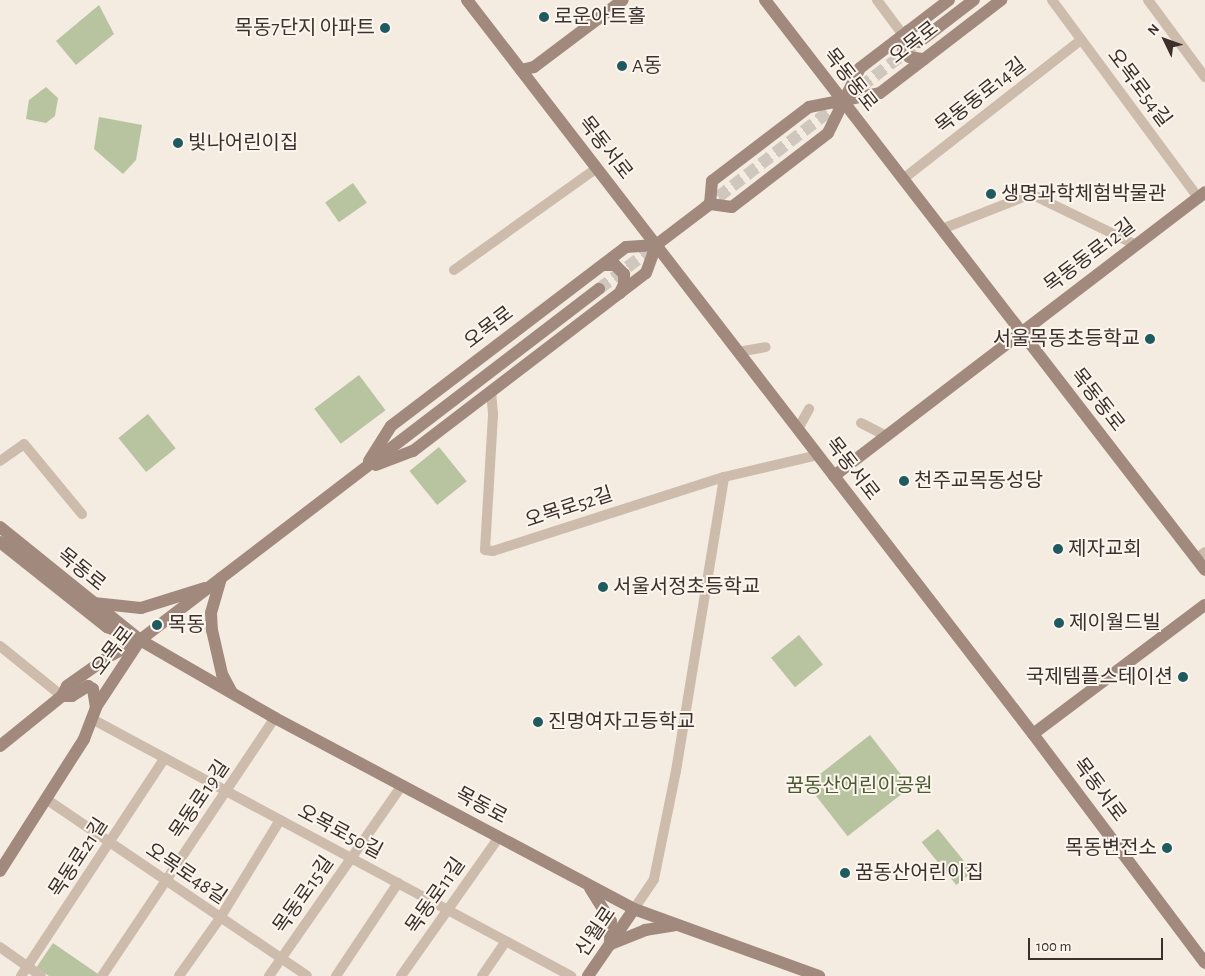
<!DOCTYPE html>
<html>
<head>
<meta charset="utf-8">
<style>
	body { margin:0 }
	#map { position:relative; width:1205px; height:976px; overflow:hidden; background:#f4ebe1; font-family:"Alegreya Sans","Noto Sans KR",sans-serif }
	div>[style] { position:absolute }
	.green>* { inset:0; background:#b8c4a0; transform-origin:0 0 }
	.secondary-tunnel>* { height:12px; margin-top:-6px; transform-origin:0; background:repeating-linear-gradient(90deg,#cfc6bd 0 12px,transparent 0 18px) }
	.street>* { height:10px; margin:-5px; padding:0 5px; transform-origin:5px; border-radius:5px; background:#cdbbac }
	.secondary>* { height:12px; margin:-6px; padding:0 6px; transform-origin:6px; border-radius:6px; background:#a18a7d }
	.dots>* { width:14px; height:14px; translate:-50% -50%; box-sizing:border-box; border:2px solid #fbf5ee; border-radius:50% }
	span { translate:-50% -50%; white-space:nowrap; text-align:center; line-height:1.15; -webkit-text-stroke:4px #fbf5ee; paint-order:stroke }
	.poi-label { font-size:20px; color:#3b302b }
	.left { translate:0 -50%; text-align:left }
	.right { translate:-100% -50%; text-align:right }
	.street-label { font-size:20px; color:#3b302b }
	.park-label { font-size:20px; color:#4a5a2e }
	.north { position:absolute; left:1140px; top:15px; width:50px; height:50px; -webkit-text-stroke:4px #fbf5ee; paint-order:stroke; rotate:312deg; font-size:14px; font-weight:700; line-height:20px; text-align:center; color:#3b302b }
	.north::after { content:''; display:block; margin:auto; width:18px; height:22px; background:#3b302b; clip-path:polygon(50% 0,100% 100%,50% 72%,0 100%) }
	.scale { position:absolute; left:1028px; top:938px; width:135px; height:22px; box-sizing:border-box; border:2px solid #3b302b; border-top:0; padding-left:6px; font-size:15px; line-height:18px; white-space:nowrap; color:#3b302b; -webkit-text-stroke:4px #fbf5ee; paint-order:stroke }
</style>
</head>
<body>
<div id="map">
	<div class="green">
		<div style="clip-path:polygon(99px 5px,114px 34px,76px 65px,56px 41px)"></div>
		<div style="clip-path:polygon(46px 87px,58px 98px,55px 116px,46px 123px,26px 119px,29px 100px)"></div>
		<div style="clip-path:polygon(99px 117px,142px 125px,136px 160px,123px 174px,94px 149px)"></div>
		<div style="left:353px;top:183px;width:24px;height:34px;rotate:55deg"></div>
		<div style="left:359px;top:375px;width:44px;height:56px;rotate:53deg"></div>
		<div style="left:148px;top:414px;width:44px;height:38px;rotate:51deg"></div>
		<div style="left:439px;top:447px;width:44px;height:38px;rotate:51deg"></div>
		<div style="left:799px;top:635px;width:38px;height:36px;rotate:51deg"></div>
		<div style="left:870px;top:735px;width:66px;height:80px;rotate:52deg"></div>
		<div style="left:938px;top:829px;width:55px;height:21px;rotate:51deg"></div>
		<div style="clip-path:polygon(53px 943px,98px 974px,97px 976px,49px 976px,36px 968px)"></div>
	</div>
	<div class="secondary-tunnel">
		<div style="left:704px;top:208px;width:272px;rotate:-37.7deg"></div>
		<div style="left:599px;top:289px;width:76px;rotate:-37.5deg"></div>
	</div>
	<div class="street">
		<div style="left:877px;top:0;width:44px;rotate:53.4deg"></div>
		<div style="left:1052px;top:0;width:245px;rotate:53.5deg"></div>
		<div style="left:1148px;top:0;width:96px;rotate:53.5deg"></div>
		<div style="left:903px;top:179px;width:226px;rotate:-38deg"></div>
		<div style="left:942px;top:229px;width:96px;rotate:-21.5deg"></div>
		<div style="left:1031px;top:194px;width:117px;rotate:25.9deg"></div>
		<div style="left:454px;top:270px;width:176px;rotate:-35.5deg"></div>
		<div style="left:738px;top:352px;width:28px;rotate:-10deg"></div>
		<div style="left:491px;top:391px;width:24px;rotate:85deg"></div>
		<div style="left:493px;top:415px;width:135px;rotate:93.4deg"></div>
		<div style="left:485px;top:550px;width:8px;rotate:7deg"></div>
		<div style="left:493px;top:551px;width:243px;rotate:-17.8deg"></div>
		<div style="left:724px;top:477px;width:97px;rotate:-13.2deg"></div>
		<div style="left:861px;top:423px;width:28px;rotate:27deg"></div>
		<div style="left:798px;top:429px;width:23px;rotate:-61deg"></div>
		<div style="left:0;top:461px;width:29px;rotate:-35deg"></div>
		<div style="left:24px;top:444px;width:91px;rotate:50.4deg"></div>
		<div style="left:1196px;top:559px;width:11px;rotate:-38deg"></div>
		<div style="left:0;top:646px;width:80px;rotate:38.9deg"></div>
		<div style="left:92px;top:719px;width:544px;rotate:28.22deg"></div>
		<div style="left:46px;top:799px;width:315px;rotate:34.1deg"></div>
		<div style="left:634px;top:909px;width:36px;rotate:-56deg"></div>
		<div style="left:654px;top:879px;width:110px;rotate:-78.5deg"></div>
		<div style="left:676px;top:771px;width:298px;rotate:-80.7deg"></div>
		<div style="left:0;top:947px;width:50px;rotate:35.3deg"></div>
		<div style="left:21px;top:976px;width:261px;rotate:-56.6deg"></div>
		<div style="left:102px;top:976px;width:311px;rotate:-56.2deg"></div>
		<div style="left:179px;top:976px;width:71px;rotate:-54.7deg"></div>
		<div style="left:220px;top:918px;width:115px;rotate:-58.5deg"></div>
		<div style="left:269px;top:976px;width:233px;rotate:-55.1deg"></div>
		<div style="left:336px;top:976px;width:112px;rotate:-56.3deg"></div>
		<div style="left:401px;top:976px;width:170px;rotate:-54.8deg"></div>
		<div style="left:482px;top:976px;width:42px;rotate:-55.6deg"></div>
	</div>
	<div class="secondary">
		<div style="left:467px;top:0;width:927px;rotate:52.36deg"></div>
		<div style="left:1033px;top:734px;width:286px;rotate:53.1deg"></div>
		<div style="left:765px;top:0;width:720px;rotate:52.33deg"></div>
		<div style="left:908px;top:31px;width:20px;rotate:105deg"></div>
		<div style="left:903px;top:50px;width:9px;rotate:49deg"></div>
		<div style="left:909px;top:57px;width:15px;rotate:8deg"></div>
		<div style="left:919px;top:42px;width:69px;rotate:-37.4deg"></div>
		<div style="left:521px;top:70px;width:13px;rotate:-13deg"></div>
		<div style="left:534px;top:67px;width:111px;rotate:-37deg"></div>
		<div style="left:710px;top:204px;width:23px;rotate:-85deg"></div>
		<div style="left:712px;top:181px;width:122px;rotate:-37.3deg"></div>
		<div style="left:809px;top:107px;width:72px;rotate:-11.2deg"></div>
		<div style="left:880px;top:93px;width:153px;rotate:-37.5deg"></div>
		<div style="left:603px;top:265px;width:12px"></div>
		<div style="left:615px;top:265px;width:13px;rotate:45deg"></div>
		<div style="left:624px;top:274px;width:10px;rotate:90deg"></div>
		<div style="left:624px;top:284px;width:10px;rotate:114deg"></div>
		<div style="left:369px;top:461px;width:41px;rotate:-57.8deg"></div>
		<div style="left:391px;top:426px;width:295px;rotate:-37.3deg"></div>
		<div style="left:626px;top:247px;width:30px;rotate:-4deg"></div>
		<div style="left:376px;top:465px;width:40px;rotate:-21deg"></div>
		<div style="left:413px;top:451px;width:293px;rotate:-37.4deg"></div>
		<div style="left:646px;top:273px;width:30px;rotate:-70deg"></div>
		<div style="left:656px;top:245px;width:68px;rotate:-37.2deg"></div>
		<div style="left:710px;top:204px;width:22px;rotate:8deg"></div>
		<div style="left:732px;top:207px;width:121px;rotate:-37.6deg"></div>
		<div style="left:828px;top:133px;width:72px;rotate:-63.8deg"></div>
		<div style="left:860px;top:68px;width:112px;rotate:-37.4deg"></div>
		<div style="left:834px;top:476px;width:467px;rotate:-37.4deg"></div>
		<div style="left:0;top:527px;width:180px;rotate:38.9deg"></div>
		<div style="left:140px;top:640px;width:156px;rotate:30deg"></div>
		<div style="left:275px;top:718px;width:407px;rotate:28deg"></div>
		<div style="left:634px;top:909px;width:197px;rotate:19.9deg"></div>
		<div style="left:0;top:542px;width:137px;rotate:38.5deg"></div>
		<div style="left:107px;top:627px;width:21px;rotate:23deg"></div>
		<div style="left:221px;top:578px;width:36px;rotate:106deg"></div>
		<div style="left:211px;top:613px;width:17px;rotate:87deg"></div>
		<div style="left:212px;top:630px;width:45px;rotate:77.2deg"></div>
		<div style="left:222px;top:674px;width:21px;rotate:62deg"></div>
		<div style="left:94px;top:603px;width:47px;rotate:6.1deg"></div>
		<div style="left:141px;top:608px;width:67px;rotate:-17.4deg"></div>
		<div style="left:62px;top:696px;width:10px"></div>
		<div style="left:72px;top:696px;width:19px;rotate:-32deg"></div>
		<div style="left:88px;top:686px;width:6px;rotate:31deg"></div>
		<div style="left:93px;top:689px;width:18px;rotate:81deg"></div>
		<div style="left:1033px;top:734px;width:215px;rotate:-36.9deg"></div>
		<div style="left:0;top:746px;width:80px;rotate:-38.9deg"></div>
		<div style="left:62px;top:696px;width:11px;rotate:-63deg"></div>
		<div style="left:67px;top:686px;width:50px;rotate:-35.3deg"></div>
		<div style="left:108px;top:657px;width:34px;rotate:-28deg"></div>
		<div style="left:0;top:871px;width:156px;rotate:-57.5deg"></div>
		<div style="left:84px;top:739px;width:34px;rotate:-69deg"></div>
		<div style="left:96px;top:707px;width:80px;rotate:-56.7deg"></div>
		<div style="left:140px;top:640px;width:578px;rotate:-37.41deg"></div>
		<div style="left:590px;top:888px;width:39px;rotate:58deg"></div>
		<div style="left:611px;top:921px;width:20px;rotate:93deg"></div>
		<div style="left:611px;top:944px;width:37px;rotate:-22deg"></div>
		<div style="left:645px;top:930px;width:30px;rotate:-9deg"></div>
		<div style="left:588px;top:976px;width:81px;rotate:-55.5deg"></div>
	</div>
	<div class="dots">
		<div style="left:544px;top:17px;background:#1f5a5e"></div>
		<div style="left:385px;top:28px;background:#1f5a5e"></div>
		<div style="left:622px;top:66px;background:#1f5a5e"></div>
		<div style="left:178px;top:143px;background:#1f5a5e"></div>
		<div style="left:991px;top:194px;background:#1f5a5e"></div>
		<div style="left:1150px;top:339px;background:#1f5a5e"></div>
		<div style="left:904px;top:481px;background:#1f5a5e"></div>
		<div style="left:1058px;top:549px;background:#1f5a5e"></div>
		<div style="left:603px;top:587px;background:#1f5a5e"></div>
		<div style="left:1059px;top:623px;background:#1f5a5e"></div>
		<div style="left:157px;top:625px;background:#1f5a5e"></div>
		<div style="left:1183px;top:677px;background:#1f5a5e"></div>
		<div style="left:538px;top:722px;background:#1f5a5e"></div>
		<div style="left:1167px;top:848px;background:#1f5a5e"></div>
		<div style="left:845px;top:873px;background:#1f5a5e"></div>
	</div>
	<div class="poi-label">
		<span class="left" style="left:554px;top:17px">로운아트홀</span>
		<span class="right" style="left:375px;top:28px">목동7단지 아파트</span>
		<span class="left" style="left:632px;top:66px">A동</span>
		<span class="left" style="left:188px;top:143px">빛나어린이집</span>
		<span class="left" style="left:1001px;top:194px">생명과학체험박물관</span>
		<span class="right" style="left:1140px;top:339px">서울목동초등학교</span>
		<span class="left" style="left:914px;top:481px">천주교목동성당</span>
		<span class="left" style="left:1068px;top:549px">제자교회</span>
		<span class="left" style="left:613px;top:587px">서울서정초등학교</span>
		<span class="left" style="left:1069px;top:623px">제이월드빌</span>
		<span class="left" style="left:168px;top:625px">목동</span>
		<span class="right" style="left:1173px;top:677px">국제템플스테이션</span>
		<span class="left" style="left:548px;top:722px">진명여자고등학교</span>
		<span class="right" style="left:1157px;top:848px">목동변전소</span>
		<span class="left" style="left:855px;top:873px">꿈동산어린이집</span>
	</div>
	<div class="street-label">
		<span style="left:914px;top:43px;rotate:-38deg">오목로</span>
		<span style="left:850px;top:80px;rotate:52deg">목동동로</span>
		<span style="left:1139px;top:88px;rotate:53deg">오목로54길</span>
		<span style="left:981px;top:96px;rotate:-38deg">목동동로14길</span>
		<span style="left:605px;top:148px;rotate:52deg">목동서로</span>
		<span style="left:1090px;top:256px;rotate:-37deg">목동동로12길</span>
		<span style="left:489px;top:328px;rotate:-37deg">오목로</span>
		<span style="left:1097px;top:400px;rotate:52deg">목동동로</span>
		<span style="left:852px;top:469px;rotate:52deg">목동서로</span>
		<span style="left:569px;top:508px;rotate:-18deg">오목로52길</span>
		<span style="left:81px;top:570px;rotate:39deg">목동로</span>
		<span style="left:113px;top:651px;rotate:-53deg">오목로</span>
		<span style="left:1099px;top:790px;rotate:53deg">목동서로</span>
		<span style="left:200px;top:800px;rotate:-56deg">목동로19길</span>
		<span style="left:481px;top:806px;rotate:28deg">목동로</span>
		<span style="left:340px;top:832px;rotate:28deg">오목로50길</span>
		<span style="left:79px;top:858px;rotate:-57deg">목동로21길</span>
		<span style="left:186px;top:874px;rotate:34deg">오목로48길</span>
		<span style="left:304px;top:895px;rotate:-55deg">목동로15길</span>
		<span style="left:436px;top:896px;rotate:-55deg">목동로11길</span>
		<span style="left:596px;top:932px;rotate:-56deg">신월로</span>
	</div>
	<div class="park-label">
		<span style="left:859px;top:786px">꿈동산어린이공원</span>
	</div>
	<div class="north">N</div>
	<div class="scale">100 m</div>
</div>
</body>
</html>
